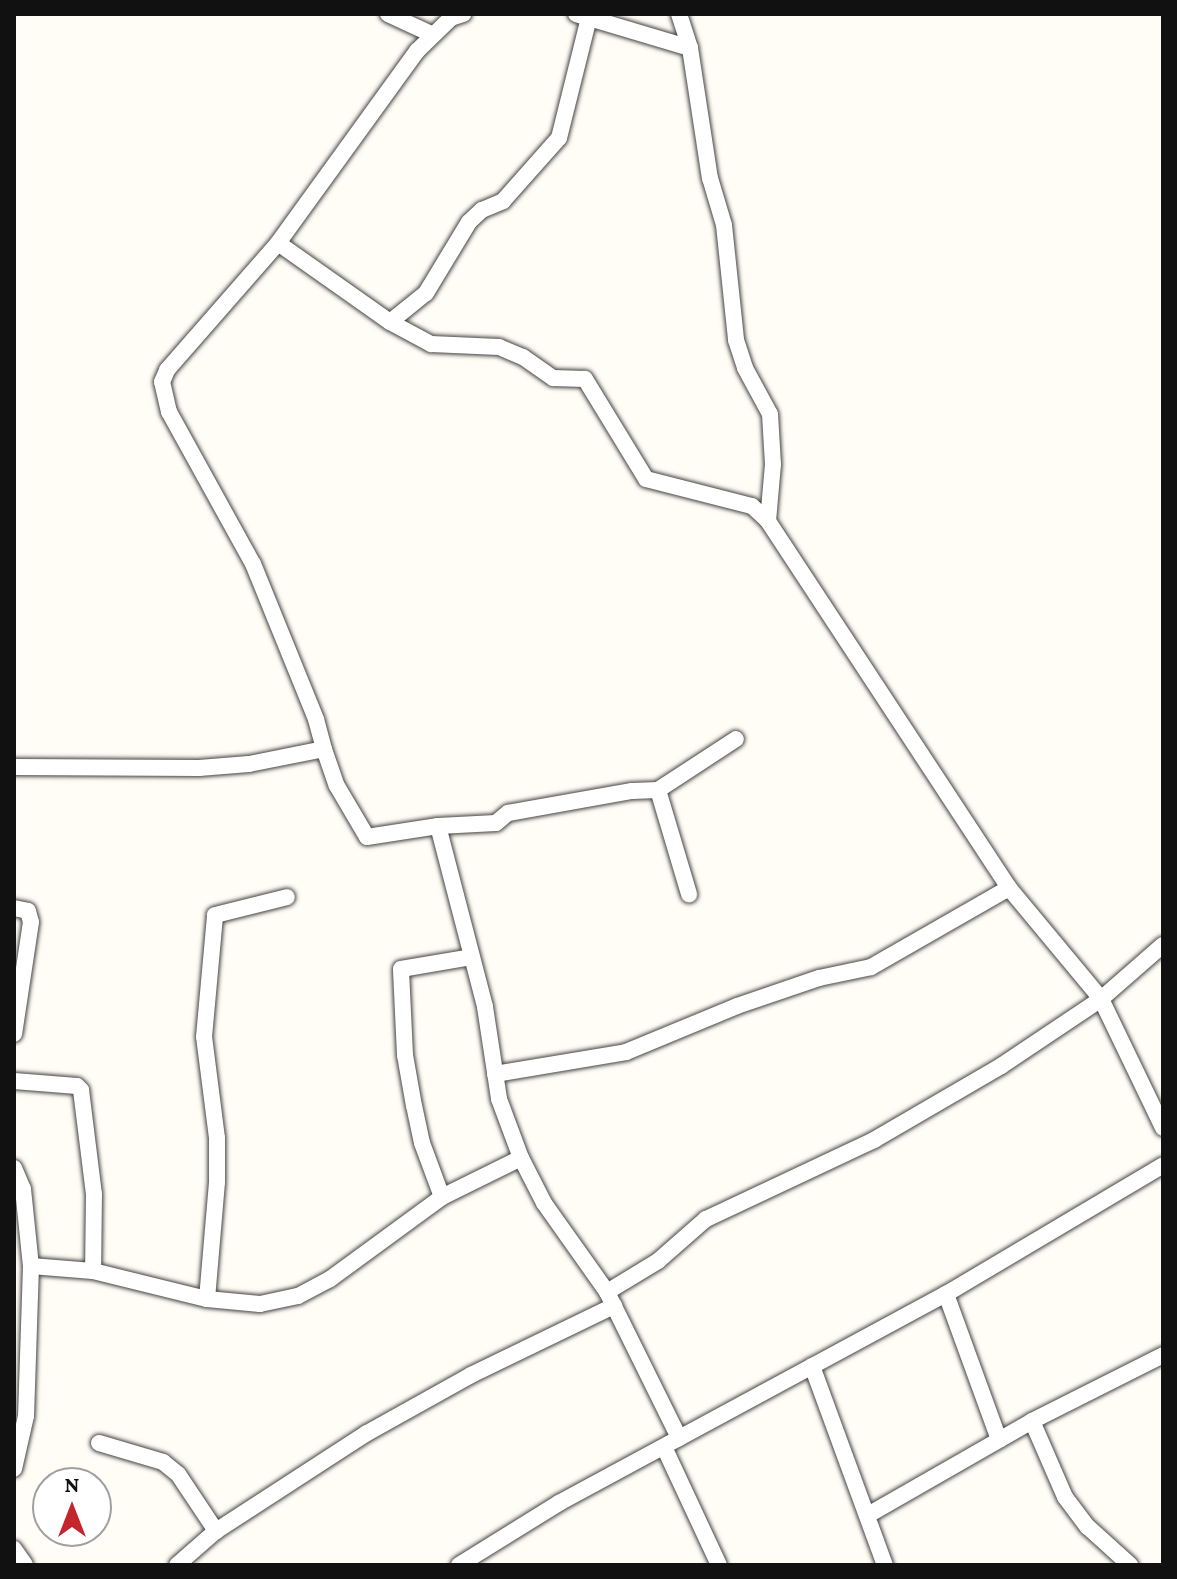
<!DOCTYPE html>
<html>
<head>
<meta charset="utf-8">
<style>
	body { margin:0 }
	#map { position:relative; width:1177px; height:1579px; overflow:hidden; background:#fffdf5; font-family:"Crimson Pro",serif }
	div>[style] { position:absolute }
	.roads { filter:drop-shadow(0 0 2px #444) drop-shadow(0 0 2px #444) }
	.minor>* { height:16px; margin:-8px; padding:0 8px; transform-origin:8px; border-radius:8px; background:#fff }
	span { translate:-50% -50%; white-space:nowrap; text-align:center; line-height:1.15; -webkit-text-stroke:8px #fff; paint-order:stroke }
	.frame { position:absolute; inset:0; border:16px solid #111; pointer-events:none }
	.north { position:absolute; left:32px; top:1467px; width:80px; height:80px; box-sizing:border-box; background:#fff; border:2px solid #a0a0a0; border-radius:50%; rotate:0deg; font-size:22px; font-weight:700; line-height:32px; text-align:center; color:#111 }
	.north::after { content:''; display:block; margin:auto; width:28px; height:36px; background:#c4262e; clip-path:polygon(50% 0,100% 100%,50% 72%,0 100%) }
</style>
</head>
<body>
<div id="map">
	<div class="roads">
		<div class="minor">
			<div style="left:388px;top:14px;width:47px;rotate:24.9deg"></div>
			<div style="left:576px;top:14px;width:119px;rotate:16.6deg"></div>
			<div style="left:690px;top:48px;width:132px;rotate:81.3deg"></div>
			<div style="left:710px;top:178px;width:49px;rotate:73.4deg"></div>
			<div style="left:724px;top:225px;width:116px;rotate:84deg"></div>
			<div style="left:736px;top:340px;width:29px;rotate:72deg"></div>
			<div style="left:745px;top:368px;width:52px;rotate:61.5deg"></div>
			<div style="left:770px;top:414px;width:50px;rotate:86.6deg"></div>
			<div style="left:773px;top:464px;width:57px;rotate:95deg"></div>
			<div style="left:768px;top:521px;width:439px;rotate:56.7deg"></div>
			<div style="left:1009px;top:888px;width:144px;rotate:50.3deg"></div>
			<div style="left:1101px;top:999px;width:143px;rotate:64.3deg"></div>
			<div style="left:679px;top:14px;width:36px;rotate:72deg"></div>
			<div style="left:278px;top:243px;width:137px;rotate:35.2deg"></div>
			<div style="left:390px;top:322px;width:47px;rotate:28.2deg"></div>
			<div style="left:431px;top:344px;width:68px;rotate:2.5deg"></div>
			<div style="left:499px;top:347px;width:26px;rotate:23deg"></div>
			<div style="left:523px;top:357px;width:37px;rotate:35deg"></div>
			<div style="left:553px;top:378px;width:32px;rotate:2deg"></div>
			<div style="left:585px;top:379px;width:117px;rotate:58.6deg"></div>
			<div style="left:646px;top:479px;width:109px;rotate:14.3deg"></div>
			<div style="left:752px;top:506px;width:22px;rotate:43deg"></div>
			<div style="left:390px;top:322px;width:46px;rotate:-38.9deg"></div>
			<div style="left:426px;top:293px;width:83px;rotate:-58.8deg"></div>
			<div style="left:469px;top:222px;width:18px;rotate:-43deg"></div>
			<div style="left:482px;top:210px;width:23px;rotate:-23deg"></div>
			<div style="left:503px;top:201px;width:84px;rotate:-48.4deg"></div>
			<div style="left:559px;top:138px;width:124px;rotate:-76deg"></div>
			<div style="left:589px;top:18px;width:8px;rotate:-30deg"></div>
			<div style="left:324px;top:749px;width:39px;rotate:71deg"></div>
			<div style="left:337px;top:786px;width:59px;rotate:59.5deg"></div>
			<div style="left:367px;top:837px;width:72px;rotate:-8.8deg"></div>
			<div style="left:438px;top:826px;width:58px;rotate:-3deg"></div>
			<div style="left:496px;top:823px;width:16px;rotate:-40deg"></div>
			<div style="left:508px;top:813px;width:126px;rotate:-10.1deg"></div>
			<div style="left:632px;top:791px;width:26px;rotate:-2deg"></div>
			<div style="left:658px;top:790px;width:93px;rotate:-33.2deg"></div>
			<div style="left:14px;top:767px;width:185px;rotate:0.3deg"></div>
			<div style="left:199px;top:768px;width:50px;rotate:-4.6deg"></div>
			<div style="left:249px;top:764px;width:76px;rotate:-11.3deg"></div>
			<div style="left:324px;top:749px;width:31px;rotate:-105deg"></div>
			<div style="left:316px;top:719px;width:167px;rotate:-112.1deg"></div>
			<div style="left:253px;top:564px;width:174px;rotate:-118.9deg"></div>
			<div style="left:169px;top:412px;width:31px;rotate:-103deg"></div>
			<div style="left:162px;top:382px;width:13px;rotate:-67deg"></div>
			<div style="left:167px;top:370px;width:169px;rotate:-48.8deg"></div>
			<div style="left:278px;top:243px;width:237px;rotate:-54.1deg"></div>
			<div style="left:417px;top:51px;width:47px;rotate:-44.1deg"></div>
			<div style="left:451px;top:18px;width:13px;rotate:-18deg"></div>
			<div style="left:658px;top:790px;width:109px;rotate:73.4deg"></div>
			<div style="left:438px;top:826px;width:187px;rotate:75.4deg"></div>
			<div style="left:485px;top:1007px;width:93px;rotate:81.3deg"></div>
			<div style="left:499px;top:1099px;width:63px;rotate:69.6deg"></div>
			<div style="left:521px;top:1158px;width:51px;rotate:62.9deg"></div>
			<div style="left:544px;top:1203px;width:109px;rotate:54.7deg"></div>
			<div style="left:607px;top:1292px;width:163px;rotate:63.7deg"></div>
			<div style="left:14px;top:908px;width:14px;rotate:12deg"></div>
			<div style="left:28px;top:911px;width:11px;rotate:75deg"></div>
			<div style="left:31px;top:922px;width:113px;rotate:98.6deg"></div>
			<div style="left:495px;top:1074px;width:133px;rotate:-9.5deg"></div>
			<div style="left:626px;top:1052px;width:120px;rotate:-22.5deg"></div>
			<div style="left:737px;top:1006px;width:87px;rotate:-18.9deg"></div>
			<div style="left:819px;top:978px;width:53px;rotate:-11.9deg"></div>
			<div style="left:871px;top:967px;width:159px;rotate:-29.8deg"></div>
			<div style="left:14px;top:1081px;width:63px;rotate:4.5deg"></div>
			<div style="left:77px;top:1086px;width:6px;rotate:45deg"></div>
			<div style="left:81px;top:1090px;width:105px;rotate:82.9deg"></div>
			<div style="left:94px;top:1194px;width:77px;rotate:90.7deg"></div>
			<div style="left:14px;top:1168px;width:23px;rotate:67deg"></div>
			<div style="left:23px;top:1189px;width:77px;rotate:84.1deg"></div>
			<div style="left:31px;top:1266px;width:150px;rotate:91.9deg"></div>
			<div style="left:26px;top:1416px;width:54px;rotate:102.8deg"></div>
			<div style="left:442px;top:1197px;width:58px;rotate:-110.3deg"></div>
			<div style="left:422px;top:1143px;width:38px;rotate:-102deg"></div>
			<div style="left:414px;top:1106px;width:52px;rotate:-100deg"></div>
			<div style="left:405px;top:1055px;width:86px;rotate:-92.7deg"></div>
			<div style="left:401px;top:969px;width:71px;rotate:-9.7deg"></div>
			<div style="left:31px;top:1266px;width:62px;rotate:4.6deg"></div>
			<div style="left:93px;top:1271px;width:117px;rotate:13.8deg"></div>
			<div style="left:207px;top:1299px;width:53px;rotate:5.4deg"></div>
			<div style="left:260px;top:1304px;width:39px;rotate:-12deg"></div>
			<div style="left:298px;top:1296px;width:36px;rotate:-28deg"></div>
			<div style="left:330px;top:1279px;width:139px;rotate:-36.2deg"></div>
			<div style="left:442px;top:1197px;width:88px;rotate:-26.3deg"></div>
			<div style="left:607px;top:1292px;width:60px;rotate:-31.3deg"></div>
			<div style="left:658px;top:1261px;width:64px;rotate:-41.2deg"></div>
			<div style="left:706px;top:1219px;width:186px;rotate:-25.2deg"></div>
			<div style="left:874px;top:1140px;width:147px;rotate:-30.2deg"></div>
			<div style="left:1001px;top:1066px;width:120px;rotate:-33.8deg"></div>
			<div style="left:1101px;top:999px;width:82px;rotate:-41.1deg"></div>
			<div style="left:946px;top:1294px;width:155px;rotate:70deg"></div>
			<div style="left:207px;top:1299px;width:117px;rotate:-85.1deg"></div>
			<div style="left:217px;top:1182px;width:44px;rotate:-90deg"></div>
			<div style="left:217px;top:1138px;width:102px;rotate:-97.3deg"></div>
			<div style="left:204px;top:1037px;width:122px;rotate:-84.8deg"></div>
			<div style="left:215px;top:915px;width:74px;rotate:-14deg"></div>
			<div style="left:812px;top:1366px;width:212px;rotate:69.9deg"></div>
			<div style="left:1032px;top:1421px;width:83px;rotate:66.5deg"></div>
			<div style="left:1065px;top:1497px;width:38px;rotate:53deg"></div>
			<div style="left:1088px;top:1527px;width:57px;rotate:42.1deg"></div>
			<div style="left:99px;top:1443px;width:67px;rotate:16.5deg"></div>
			<div style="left:163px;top:1462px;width:19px;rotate:39deg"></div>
			<div style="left:178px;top:1474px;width:69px;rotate:56.3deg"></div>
			<div style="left:664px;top:1447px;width:130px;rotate:65deg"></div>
			<div style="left:868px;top:1515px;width:189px;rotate:-29.8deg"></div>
			<div style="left:1032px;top:1421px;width:147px;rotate:-26.7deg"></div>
			<div style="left:14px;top:1549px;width:19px;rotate:55deg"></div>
			<div style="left:177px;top:1565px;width:52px;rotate:-41.1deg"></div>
			<div style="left:216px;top:1531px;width:180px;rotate:-33deg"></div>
			<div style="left:367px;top:1433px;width:119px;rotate:-29.1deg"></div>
			<div style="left:471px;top:1375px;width:159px;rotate:-25.8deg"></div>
			<div style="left:459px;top:1565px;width:118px;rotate:-31.8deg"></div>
			<div style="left:559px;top:1503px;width:440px;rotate:-28.4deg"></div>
			<div style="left:946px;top:1294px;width:252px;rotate:-30.7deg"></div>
		</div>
	</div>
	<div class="frame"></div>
	<div class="north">N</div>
</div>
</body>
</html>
